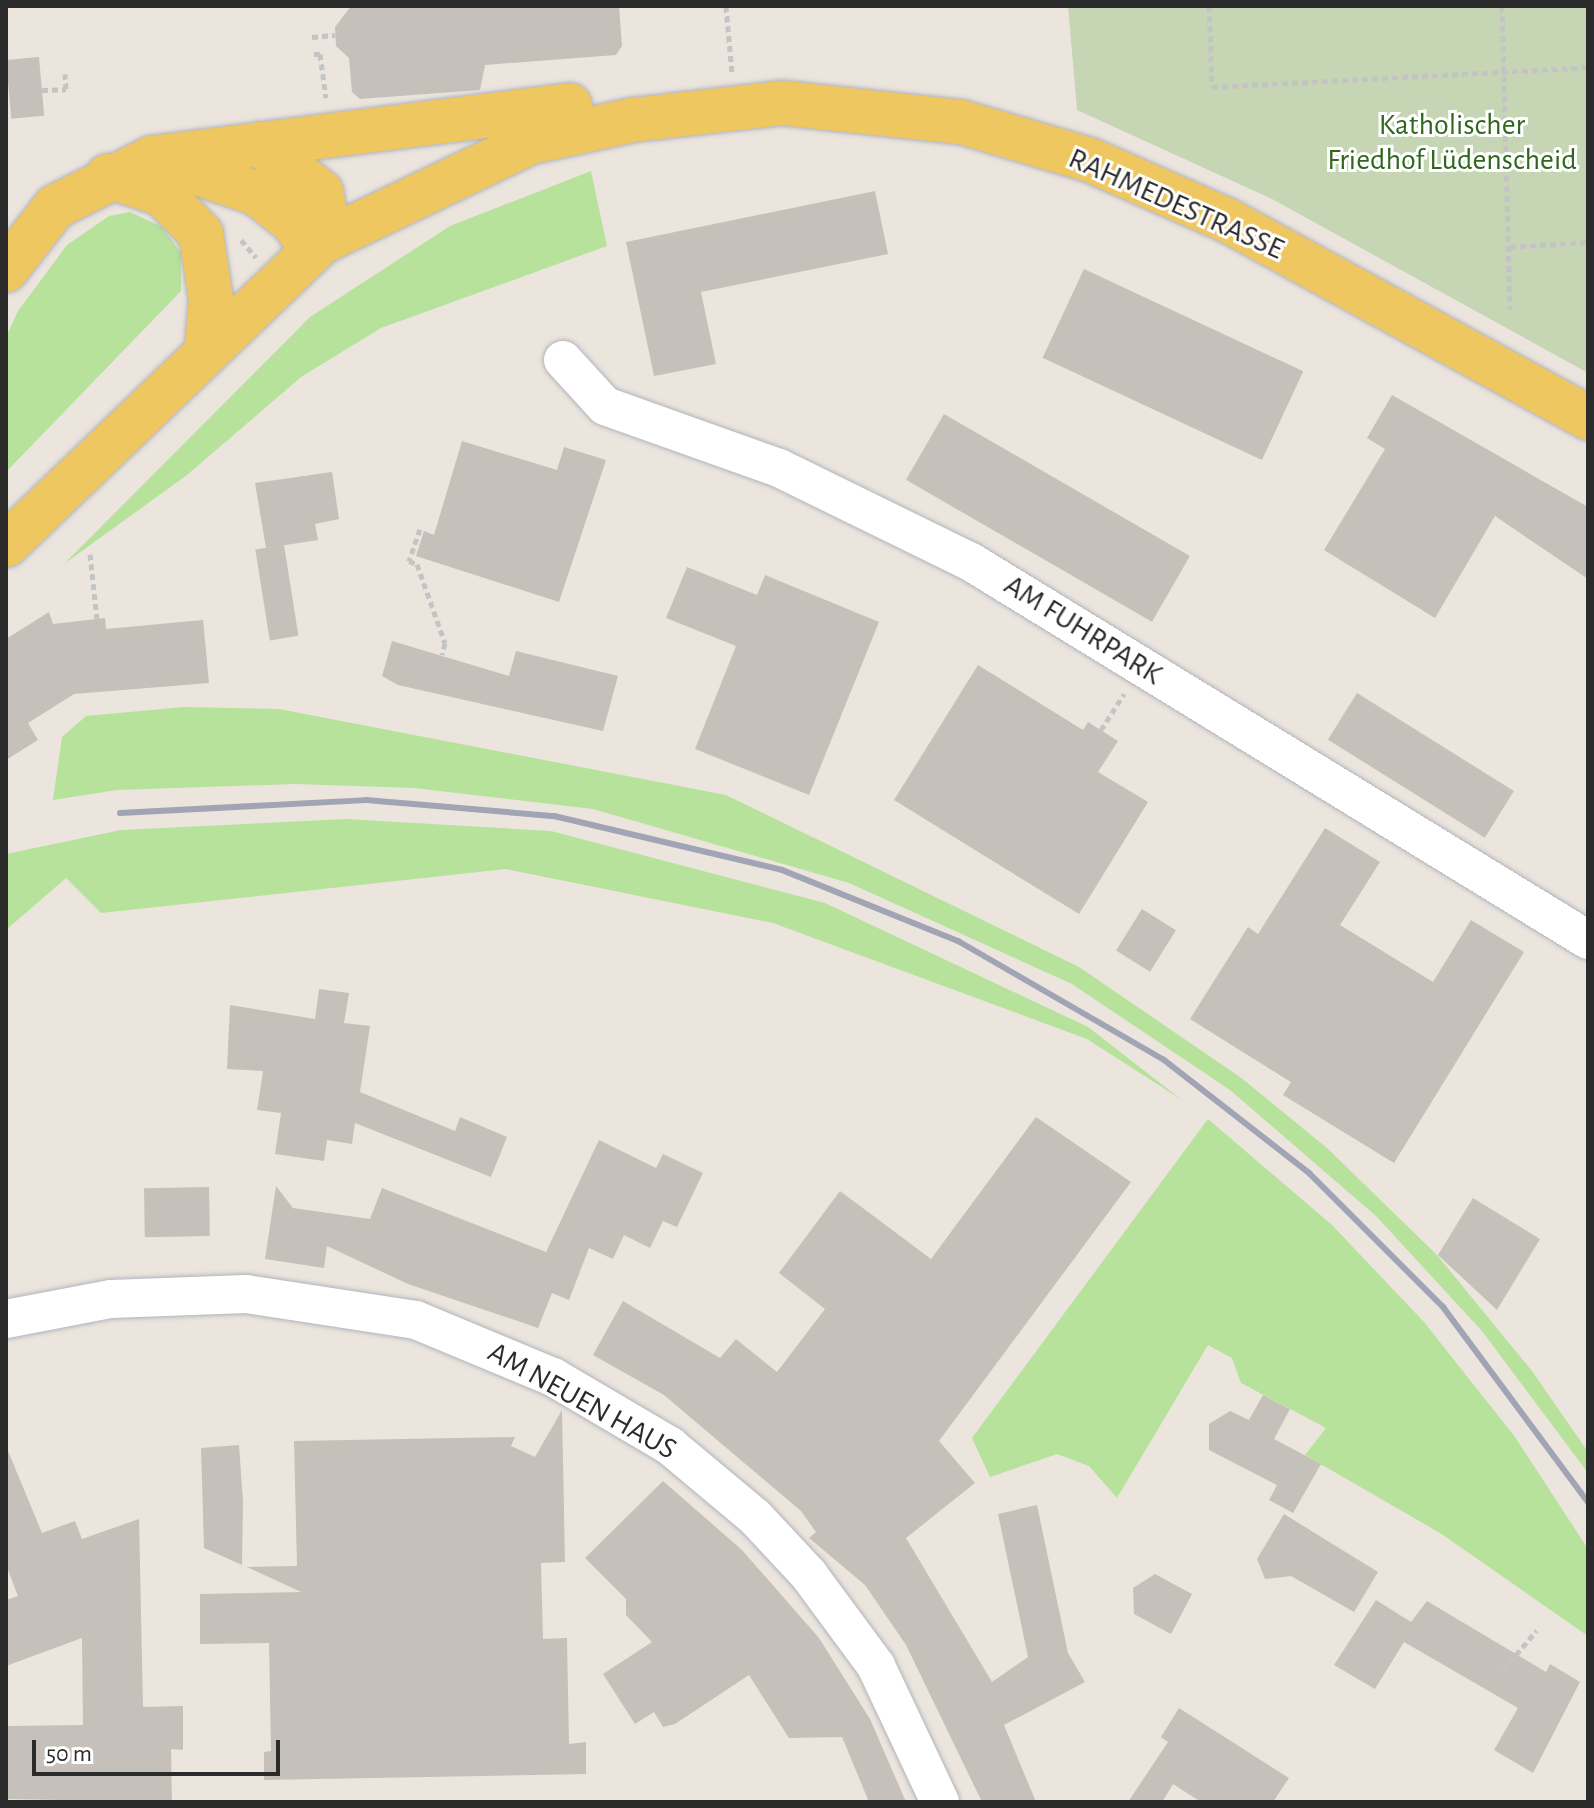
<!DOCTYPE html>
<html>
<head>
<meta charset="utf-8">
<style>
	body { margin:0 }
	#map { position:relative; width:1594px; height:1808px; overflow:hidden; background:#ece5dd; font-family:"Alegreya Sans",sans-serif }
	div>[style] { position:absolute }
	.green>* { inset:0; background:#b6e29b }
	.cemetery>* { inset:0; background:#c6d6b5 }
	.building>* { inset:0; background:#c5c0b9; transform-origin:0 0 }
	.path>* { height:5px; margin-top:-2.5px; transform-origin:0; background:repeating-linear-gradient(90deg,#c4c4c4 0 6px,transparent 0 10px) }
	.roads { filter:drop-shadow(0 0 2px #b1b4be) drop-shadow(0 0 2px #b1b4be) }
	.minor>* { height:38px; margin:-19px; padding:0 19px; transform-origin:19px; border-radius:19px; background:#fff }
	.major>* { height:44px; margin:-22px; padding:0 22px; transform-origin:22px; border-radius:22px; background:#eec761 }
	.rail>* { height:6px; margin:-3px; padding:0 3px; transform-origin:3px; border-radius:3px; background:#a0a4b5 }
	span { translate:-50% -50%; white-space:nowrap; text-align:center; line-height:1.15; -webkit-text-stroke:6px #fff; paint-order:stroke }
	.park-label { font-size:30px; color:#2f671c }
	.street-label { font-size:30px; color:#2b2b2b }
	.frame { position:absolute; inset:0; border:8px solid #2b2b2b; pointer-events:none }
	.scale { position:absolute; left:32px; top:1740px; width:248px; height:36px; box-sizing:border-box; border:4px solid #2b2b2b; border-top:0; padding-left:10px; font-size:24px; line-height:28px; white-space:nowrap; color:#2b2b2b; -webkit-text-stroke:6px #fff; paint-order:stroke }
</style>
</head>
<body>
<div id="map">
	<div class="green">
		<div style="clip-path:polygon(591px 171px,607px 246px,381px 328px,301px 377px,187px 475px,64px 564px,310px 317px,450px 226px)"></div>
		<div style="clip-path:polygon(130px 212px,162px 227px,181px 253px,181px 291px,6px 472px,6px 337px,18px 311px,67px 245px,109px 216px)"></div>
		<div style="clip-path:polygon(184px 707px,279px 709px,726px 795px,1079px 967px,1240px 1077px,1327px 1148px,1437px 1255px,1532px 1371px,1588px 1452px,1588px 1473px,1482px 1331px,1376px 1216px,1230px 1090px,1072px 984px,849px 883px,593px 809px,414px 788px,295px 784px,117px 790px,53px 800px,62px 737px,86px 716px)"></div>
		<div style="clip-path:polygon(346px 819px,551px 831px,825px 903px,1088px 1027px,1182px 1100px,1087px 1039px,773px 923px,506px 869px,101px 913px,66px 878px,6px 930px,6px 854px,121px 830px)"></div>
		<div style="clip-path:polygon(1208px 1119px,1332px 1225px,1424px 1322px,1515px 1437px,1588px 1549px,1588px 1636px,1440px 1533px,1305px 1455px,1326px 1428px,1241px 1383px,1232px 1358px,1208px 1345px,1117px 1498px,1089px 1466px,1057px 1454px,990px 1477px,972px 1438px)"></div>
	</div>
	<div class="cemetery">
		<div style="clip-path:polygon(1068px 6px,1588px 6px,1588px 373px,1272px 199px,1077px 110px)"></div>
	</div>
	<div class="building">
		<div style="clip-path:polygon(351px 6px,619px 6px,622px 46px,616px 55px,485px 65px,480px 90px,360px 99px,352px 92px,349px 58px,336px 46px,335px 27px)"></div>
		<div style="left:39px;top:57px;width:59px;height:33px;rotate:85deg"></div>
		<div style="clip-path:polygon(875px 191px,888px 254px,701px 292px,716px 364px,654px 376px,626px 242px)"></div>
		<div style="left:1084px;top:269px;width:242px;height:98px;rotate:25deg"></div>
		<div style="clip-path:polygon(1392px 395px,1588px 507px,1588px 579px,1495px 516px,1435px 618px,1324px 550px,1385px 449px,1367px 438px)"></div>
		<div style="left:944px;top:414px;width:284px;height:76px;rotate:30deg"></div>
		<div style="clip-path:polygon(462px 441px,557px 470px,564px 447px,606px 460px,559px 602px,416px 556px,424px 531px,434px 535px)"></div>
		<div style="clip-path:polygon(332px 472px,339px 519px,315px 524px,318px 540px,266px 548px,255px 483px)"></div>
		<div style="left:284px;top:545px;width:92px;height:29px;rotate:81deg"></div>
		<div style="clip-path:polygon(687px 567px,757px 595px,765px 575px,879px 622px,809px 795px,695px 749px,736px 646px,666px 618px)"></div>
		<div style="clip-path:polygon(49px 612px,53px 624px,105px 618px,106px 629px,203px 620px,209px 683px,74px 694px,28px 723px,38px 740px,6px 760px,6px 639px)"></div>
		<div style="clip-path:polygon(392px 641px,509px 676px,516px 651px,618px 676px,603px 731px,398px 685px,382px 676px)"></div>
		<div style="clip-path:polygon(978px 665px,1083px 730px,1088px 722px,1118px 741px,1098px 772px,1148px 802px,1079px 914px,894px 800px)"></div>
		<div style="left:1357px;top:693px;width:185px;height:55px;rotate:32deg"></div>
		<div style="clip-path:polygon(1325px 828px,1380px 862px,1340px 925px,1433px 982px,1471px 920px,1524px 952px,1394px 1163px,1283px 1095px,1291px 1082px,1190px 1019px,1248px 927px,1258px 934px)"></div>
		<div style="left:1142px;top:909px;width:40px;height:49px;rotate:32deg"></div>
		<div style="clip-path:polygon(319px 989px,349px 993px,344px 1023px,370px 1026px,360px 1092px,455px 1131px,460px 1117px,507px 1137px,491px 1177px,355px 1123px,352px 1144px,327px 1140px,324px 1161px,275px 1154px,281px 1113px,257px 1110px,263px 1071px,227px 1069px,230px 1005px,315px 1019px)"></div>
		<div style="clip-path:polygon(1036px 1117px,1131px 1182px,939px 1441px,975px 1483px,906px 1538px,992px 1682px,1028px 1657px,998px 1514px,1037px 1505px,1068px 1653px,1085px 1682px,1004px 1725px,1036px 1802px,982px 1802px,906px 1645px,865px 1585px,809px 1538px,816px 1532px,801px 1511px,664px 1395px,593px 1355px,623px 1301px,720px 1358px,736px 1339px,777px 1372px,825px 1309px,779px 1273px,840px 1191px,931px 1259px)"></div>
		<div style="clip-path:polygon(599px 1140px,656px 1168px,663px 1154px,703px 1173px,677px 1227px,663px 1221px,650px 1248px,624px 1235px,613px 1259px,589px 1248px,569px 1300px,552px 1293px,538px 1328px,408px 1284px,327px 1246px,324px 1268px,265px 1259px,276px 1186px,293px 1208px,370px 1219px,382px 1188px,546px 1252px)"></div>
		<div style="left:209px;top:1187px;width:49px;height:65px;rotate:89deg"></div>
		<div style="clip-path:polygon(1473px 1198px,1540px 1239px,1497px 1310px,1438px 1255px)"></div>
		<div style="clip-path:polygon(1263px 1395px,1290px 1409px,1274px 1439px,1321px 1464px,1293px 1513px,1269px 1500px,1277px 1485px,1209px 1450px,1209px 1424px,1230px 1411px,1249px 1420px)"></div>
		<div style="clip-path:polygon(562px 1410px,565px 1562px,541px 1563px,543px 1639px,567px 1638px,569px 1744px,586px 1742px,586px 1774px,264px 1780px,264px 1752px,271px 1751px,269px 1643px,200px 1644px,200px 1594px,301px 1592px,247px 1567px,297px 1566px,294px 1441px,515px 1437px,511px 1446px,535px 1457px)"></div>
		<div style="clip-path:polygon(239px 1445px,243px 1502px,242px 1565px,204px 1548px,201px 1448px)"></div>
		<div style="clip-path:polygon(6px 1446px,42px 1533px,75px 1521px,82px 1539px,139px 1519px,143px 1707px,183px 1706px,183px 1750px,171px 1749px,172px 1802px,6px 1799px,6px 1726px,83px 1725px,82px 1638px,6px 1666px,6px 1600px,18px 1596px,6px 1565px)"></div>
		<div style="clip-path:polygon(663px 1481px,742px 1550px,819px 1638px,870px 1719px,906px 1802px,869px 1802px,842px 1737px,789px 1738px,749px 1675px,675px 1724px,663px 1727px,654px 1712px,635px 1724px,603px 1674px,652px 1642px,626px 1615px,626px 1599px,585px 1558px)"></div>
		<div style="clip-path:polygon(1284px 1514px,1378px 1572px,1354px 1612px,1291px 1576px,1265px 1579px,1257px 1559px)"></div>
		<div style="clip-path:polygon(1155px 1574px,1192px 1594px,1171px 1634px,1134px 1614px,1133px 1588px)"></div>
		<div style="clip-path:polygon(1376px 1600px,1411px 1622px,1427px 1601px,1546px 1672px,1550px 1664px,1580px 1682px,1533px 1773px,1494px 1750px,1518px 1708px,1404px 1642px,1375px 1689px,1334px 1665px)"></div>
		<div style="clip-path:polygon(1179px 1708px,1289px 1778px,1273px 1802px,1201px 1802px,1173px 1784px,1162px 1802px,1128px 1802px,1168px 1742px,1161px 1737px)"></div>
	</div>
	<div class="path">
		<div style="left:726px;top:6px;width:67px;rotate:84.9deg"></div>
		<div style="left:1209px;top:6px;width:81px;rotate:87.9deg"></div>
		<div style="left:1212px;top:87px;width:377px;rotate:-3deg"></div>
		<div style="left:1502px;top:6px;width:303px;rotate:88.5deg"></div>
		<div style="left:312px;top:37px;width:23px;rotate:-5deg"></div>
		<div style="left:314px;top:54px;width:6px"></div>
		<div style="left:320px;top:54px;width:44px;rotate:82.2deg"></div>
		<div style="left:42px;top:90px;width:24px;rotate:-2deg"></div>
		<div style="left:66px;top:89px;width:15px;rotate:-94deg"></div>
		<div style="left:241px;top:240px;width:23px;rotate:49deg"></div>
		<div style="left:1510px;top:247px;width:78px;rotate:-3.7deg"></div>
		<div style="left:420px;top:529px;width:34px;rotate:109deg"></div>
		<div style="left:409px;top:561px;width:9px;rotate:21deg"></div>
		<div style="left:417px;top:564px;width:84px;rotate:70.5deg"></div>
		<div style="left:445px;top:643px;width:12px;rotate:104deg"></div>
		<div style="left:90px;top:554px;width:65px;rotate:83.9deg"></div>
		<div style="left:1101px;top:730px;width:43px;rotate:-57.4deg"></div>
		<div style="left:1503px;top:1670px;width:52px;rotate:-49.6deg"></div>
	</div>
	<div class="roads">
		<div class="minor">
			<div style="left:563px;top:360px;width:62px;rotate:47.6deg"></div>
			<div style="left:605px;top:406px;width:185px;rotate:19.6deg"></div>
			<div style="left:779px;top:468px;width:214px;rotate:26.1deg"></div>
			<div style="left:971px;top:562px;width:724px;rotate:31.49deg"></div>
			<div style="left:6px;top:1319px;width:107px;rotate:-10.8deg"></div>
			<div style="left:111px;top:1299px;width:135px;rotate:-2.1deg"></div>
			<div style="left:246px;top:1294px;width:172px;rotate:8.7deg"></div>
			<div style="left:416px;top:1320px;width:148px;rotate:22.6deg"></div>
			<div style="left:553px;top:1377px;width:136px;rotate:30.5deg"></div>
			<div style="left:670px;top:1446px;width:111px;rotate:39.9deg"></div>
			<div style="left:755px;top:1517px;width:79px;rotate:47deg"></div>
			<div style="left:809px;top:1575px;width:113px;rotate:53.6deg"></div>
			<div style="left:876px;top:1666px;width:150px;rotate:64.8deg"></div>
		</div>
		<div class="major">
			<div style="left:260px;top:144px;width:78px;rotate:38.2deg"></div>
			<div style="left:321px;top:192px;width:36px;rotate:79deg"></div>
			<div style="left:328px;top:227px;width:16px;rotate:112deg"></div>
			<div style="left:158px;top:160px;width:103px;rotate:18.6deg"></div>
			<div style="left:256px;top:193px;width:47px;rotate:38.1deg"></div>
			<div style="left:293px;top:222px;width:34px;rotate:56deg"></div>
			<div style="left:108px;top:176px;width:57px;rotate:18.4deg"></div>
			<div style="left:162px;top:194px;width:56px;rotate:45.7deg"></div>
			<div style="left:201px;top:234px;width:66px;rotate:81.3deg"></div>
			<div style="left:211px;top:299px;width:48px;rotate:94.8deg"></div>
			<div style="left:6px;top:270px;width:80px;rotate:-52.1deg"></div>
			<div style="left:55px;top:207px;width:109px;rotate:-26.8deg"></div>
			<div style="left:152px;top:158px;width:421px;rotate:-7.2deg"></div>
			<div style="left:6px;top:545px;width:438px;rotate:-43.8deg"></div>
			<div style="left:322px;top:242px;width:232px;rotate:-25.6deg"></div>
			<div style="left:531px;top:142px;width:104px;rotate:-12.2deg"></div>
			<div style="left:633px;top:120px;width:151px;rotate:-6.5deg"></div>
			<div style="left:783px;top:103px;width:179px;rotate:6.1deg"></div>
			<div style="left:961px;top:122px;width:134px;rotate:16.4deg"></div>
			<div style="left:1090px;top:160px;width:150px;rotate:23.7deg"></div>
			<div style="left:1227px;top:220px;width:412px;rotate:28.7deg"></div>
		</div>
	</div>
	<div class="rail">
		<div style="left:120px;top:813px;width:246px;rotate:-3deg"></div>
		<div style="left:366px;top:800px;width:189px;rotate:4.9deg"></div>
		<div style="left:554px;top:816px;width:234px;rotate:13.3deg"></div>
		<div style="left:782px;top:870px;width:190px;rotate:22deg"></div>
		<div style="left:958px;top:941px;width:238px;rotate:30deg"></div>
		<div style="left:1164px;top:1060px;width:184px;rotate:37.9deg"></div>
		<div style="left:1309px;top:1173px;width:190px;rotate:45deg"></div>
		<div style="left:1443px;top:1307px;width:243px;rotate:53.4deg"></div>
	</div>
	<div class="park-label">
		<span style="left:1452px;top:142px">Katholischer<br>Friedhof Lüdenscheid</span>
	</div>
	<div class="street-label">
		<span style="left:1176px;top:204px;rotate:24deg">RAHMEDESTRASSE</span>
		<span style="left:1083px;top:630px;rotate:32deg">AM FUHRPARK</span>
		<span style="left:582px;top:1401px;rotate:29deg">AM NEUEN HAUS</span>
	</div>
	<div class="frame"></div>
	<div class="scale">50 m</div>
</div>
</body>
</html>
